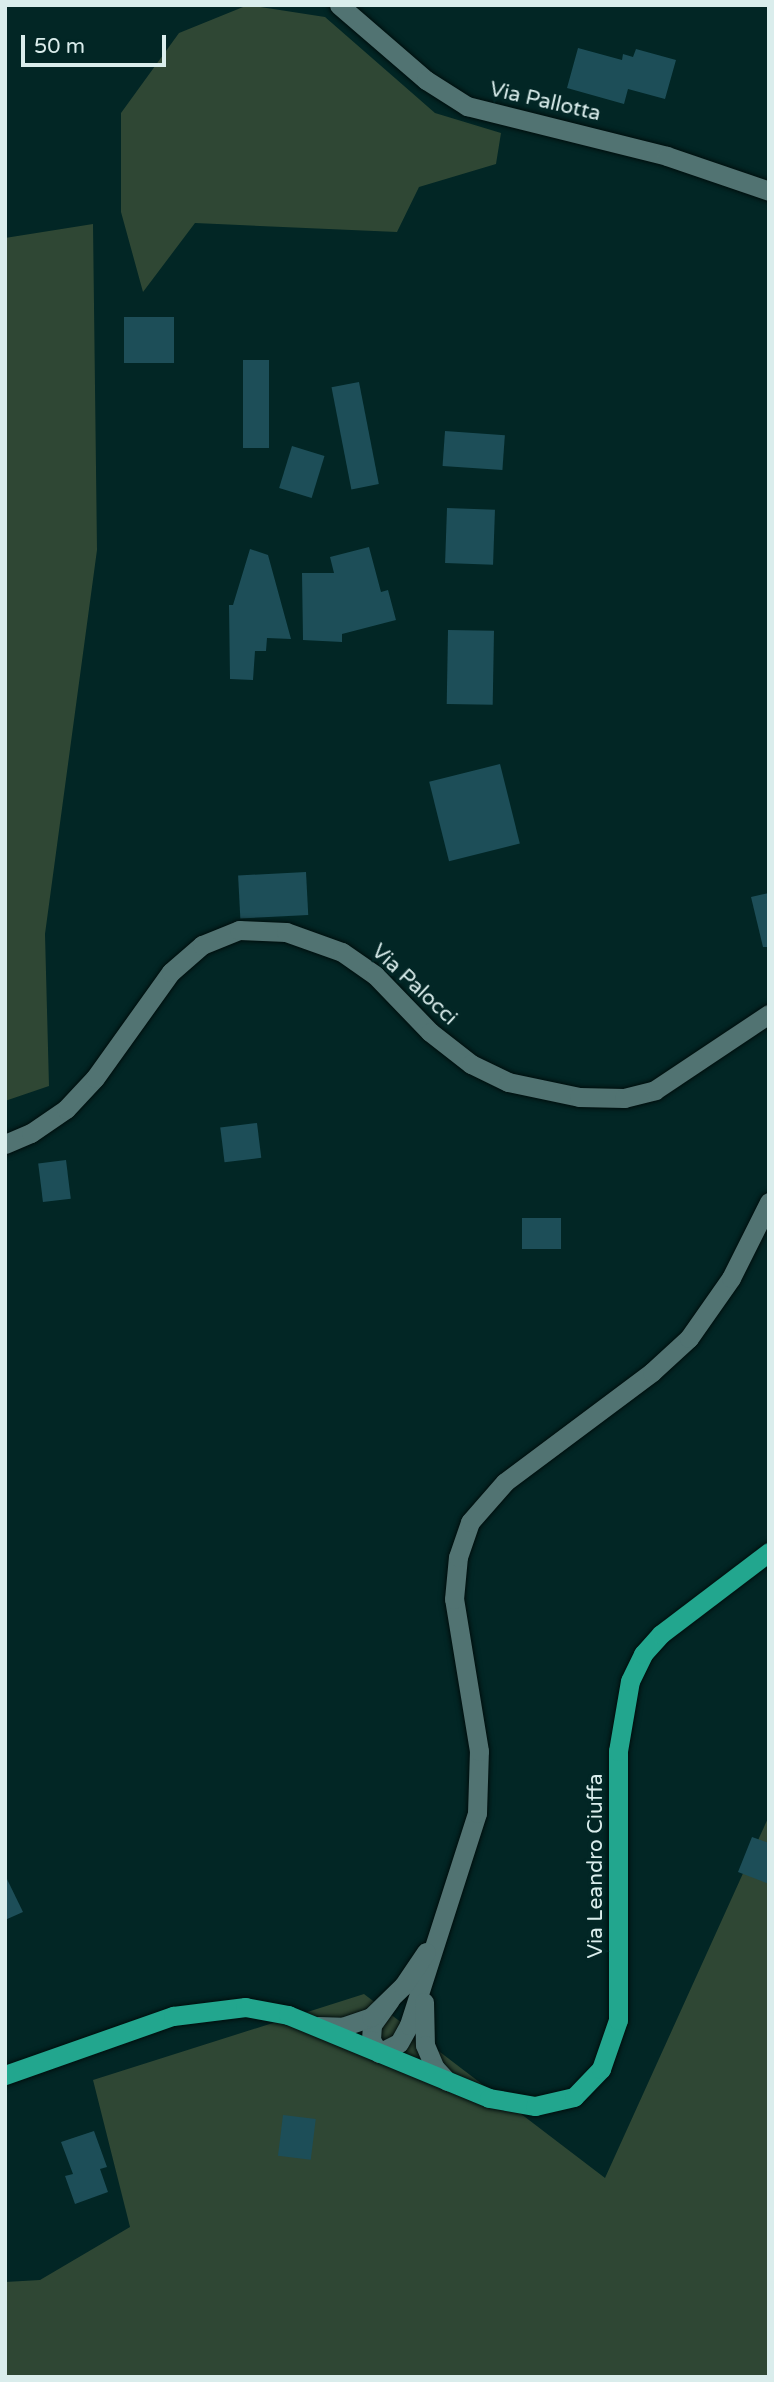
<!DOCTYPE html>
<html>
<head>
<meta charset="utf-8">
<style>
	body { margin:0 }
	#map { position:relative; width:774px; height:2382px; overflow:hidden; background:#022625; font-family:"Varela Round",sans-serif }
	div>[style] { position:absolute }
	.green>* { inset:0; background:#2f4734 }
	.building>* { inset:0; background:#1d4e58; transform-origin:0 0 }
	.roads { filter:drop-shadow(0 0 2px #000e0d) drop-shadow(0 0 2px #000e0d) }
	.minor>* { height:19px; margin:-9.5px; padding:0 9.5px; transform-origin:9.5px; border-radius:9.5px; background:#517372 }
	.tertiary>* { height:19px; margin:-9.5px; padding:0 9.5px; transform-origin:9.5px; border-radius:9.5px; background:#517372 }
	.primary>* { height:19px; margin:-9.5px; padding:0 9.5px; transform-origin:9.5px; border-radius:9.5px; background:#22a68e }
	span { translate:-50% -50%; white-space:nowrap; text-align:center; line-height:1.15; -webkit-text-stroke:7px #022625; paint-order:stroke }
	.street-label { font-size:21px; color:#daedec }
	.frame { position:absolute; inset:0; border:7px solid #daedec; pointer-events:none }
	.scale { position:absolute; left:21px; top:35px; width:145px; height:32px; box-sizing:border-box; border:4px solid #daedec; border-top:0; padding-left:9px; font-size:21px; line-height:24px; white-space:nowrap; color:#daedec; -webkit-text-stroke:5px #022625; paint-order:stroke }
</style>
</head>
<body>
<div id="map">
	<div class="green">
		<div style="clip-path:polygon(248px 5px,325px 17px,435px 113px,501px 133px,496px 164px,419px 187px,397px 232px,195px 223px,143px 292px,121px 212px,121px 113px,179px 33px)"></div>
		<div style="clip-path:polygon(93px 224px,97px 550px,45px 934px,49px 1086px,5px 1101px,5px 238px)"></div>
		<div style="clip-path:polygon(769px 1816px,769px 2377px,5px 2377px,5px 2282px,40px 2280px,130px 2227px,93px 2080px,364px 1994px,605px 2178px)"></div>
	</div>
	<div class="building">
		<div style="clip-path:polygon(578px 48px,622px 60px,623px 54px,633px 57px,636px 49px,676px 60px,665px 99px,628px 89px,624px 104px,567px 88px)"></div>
		<div style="left:174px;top:317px;width:46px;height:50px;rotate:90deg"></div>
		<div style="left:243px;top:360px;width:26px;height:88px"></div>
		<div style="left:359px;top:382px;width:104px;height:28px;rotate:79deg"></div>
		<div style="left:445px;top:431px;width:60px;height:35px;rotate:4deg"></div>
		<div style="left:292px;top:446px;width:34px;height:44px;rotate:17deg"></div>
		<div style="left:447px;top:508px;width:48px;height:55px;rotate:2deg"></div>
		<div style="clip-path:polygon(369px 547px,381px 592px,388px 590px,396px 620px,342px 634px,342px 642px,303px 640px,302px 573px,334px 573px,330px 557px)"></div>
		<div style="clip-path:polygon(250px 549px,268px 555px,291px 639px,267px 638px,266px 651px,255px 651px,253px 680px,230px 679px,229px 605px,233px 605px)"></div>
		<div style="left:448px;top:630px;width:46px;height:74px;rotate:1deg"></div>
		<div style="left:500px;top:764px;width:82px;height:73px;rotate:76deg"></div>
		<div style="left:306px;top:872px;width:43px;height:68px;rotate:87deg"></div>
		<div style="clip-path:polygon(769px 893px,769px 947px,763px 947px,751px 897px)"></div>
		<div style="left:257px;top:1123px;width:35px;height:37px;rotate:83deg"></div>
		<div style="left:66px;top:1160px;width:39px;height:28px;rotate:83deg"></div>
		<div style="left:522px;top:1218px;width:39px;height:31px"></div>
		<div style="clip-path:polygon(752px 1837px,769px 1843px,769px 1884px,738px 1872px)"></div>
		<div style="clip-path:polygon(5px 1875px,23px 1912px,5px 1920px)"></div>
		<div style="left:283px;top:2115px;width:33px;height:41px;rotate:7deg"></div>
		<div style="clip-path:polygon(94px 2131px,107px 2167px,100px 2169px,108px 2192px,75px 2204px,65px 2176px,73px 2174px,61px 2142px)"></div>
	</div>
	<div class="roads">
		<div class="minor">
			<div style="left:339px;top:5px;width:115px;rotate:40.8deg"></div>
			<div style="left:426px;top:80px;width:49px;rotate:32.4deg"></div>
			<div style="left:467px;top:106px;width:206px;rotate:14deg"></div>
			<div style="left:667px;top:156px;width:108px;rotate:18.9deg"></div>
			<div style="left:5px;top:1144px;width:28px;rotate:-23deg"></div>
			<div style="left:31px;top:1133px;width:42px;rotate:-34.4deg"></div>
			<div style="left:66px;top:1109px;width:42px;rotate:-46.9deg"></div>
			<div style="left:95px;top:1078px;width:130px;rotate:-54.4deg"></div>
			<div style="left:171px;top:972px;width:41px;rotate:-41.1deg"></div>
			<div style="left:202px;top:945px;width:40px;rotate:-22deg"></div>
			<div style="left:239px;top:930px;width:47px;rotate:2.4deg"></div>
			<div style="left:286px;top:932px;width:59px;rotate:19.7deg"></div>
			<div style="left:342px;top:952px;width:40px;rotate:34.9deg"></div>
			<div style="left:375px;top:975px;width:79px;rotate:46deg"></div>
			<div style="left:430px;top:1032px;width:52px;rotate:38deg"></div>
			<div style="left:471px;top:1064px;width:41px;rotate:25.9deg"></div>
			<div style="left:508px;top:1082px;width:73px;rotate:11.9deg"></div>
			<div style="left:579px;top:1097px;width:45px;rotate:1.3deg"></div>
			<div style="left:624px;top:1098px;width:32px;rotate:-14deg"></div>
			<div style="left:655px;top:1090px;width:137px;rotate:-33.7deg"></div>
		</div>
		<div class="tertiary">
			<div style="left:390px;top:2000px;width:31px;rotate:126deg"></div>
			<div style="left:372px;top:2025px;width:15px;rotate:94deg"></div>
			<div style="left:371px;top:2040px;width:15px;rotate:58deg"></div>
			<div style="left:379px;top:2053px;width:22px;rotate:-27deg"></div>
			<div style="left:399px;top:2043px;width:21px;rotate:-61deg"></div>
			<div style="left:409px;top:2025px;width:223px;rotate:-72.2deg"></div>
			<div style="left:477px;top:1813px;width:62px;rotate:-88.2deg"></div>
			<div style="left:479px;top:1751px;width:154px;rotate:-99.3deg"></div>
			<div style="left:454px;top:1599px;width:42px;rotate:-84.6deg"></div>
			<div style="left:458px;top:1557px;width:37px;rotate:-71deg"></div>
			<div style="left:470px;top:1522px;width:53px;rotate:-48.8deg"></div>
			<div style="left:505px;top:1482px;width:184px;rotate:-36.8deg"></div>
			<div style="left:652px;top:1372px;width:50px;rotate:-42.6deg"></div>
			<div style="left:689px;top:1338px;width:73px;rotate:-55deg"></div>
			<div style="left:731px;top:1278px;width:85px;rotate:-63.4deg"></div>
			<div style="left:424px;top:2002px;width:43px;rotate:88.7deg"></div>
			<div style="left:425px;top:2045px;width:25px;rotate:67deg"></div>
			<div style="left:435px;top:2068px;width:18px;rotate:47deg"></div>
			<div style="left:318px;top:2026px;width:24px;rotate:2deg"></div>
			<div style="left:342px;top:2027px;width:31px;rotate:-19deg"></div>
			<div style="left:371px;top:2017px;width:45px;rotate:-44.1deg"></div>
			<div style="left:403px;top:1986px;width:41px;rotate:-55.9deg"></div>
		</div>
		<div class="primary">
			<div style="left:5px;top:2075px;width:178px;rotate:-19.4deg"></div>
			<div style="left:173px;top:2016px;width:73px;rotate:-7.1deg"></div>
			<div style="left:245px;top:2007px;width:44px;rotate:10.5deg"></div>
			<div style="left:288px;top:2015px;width:217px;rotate:22.4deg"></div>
			<div style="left:489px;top:2098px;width:47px;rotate:9.9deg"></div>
			<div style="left:535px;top:2106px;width:40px;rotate:-13deg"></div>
			<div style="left:574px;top:2097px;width:39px;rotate:-46deg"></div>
			<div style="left:601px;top:2069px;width:52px;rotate:-70.9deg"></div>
			<div style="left:618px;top:2020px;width:269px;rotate:-90deg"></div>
			<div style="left:618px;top:1751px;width:71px;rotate:-80.3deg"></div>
			<div style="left:630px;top:1681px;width:30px;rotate:-64deg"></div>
			<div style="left:643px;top:1654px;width:27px;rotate:-48deg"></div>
			<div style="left:661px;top:1634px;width:136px;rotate:-37.2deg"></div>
		</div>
	</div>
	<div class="street-label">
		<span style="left:545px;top:102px;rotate:13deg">Via Pallotta</span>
		<span style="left:414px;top:985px;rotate:43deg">Via Palocci</span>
		<span style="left:596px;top:1866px;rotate:-90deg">Via Leandro Ciuffa</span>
	</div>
	<div class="frame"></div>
	<div class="scale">50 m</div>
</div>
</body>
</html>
